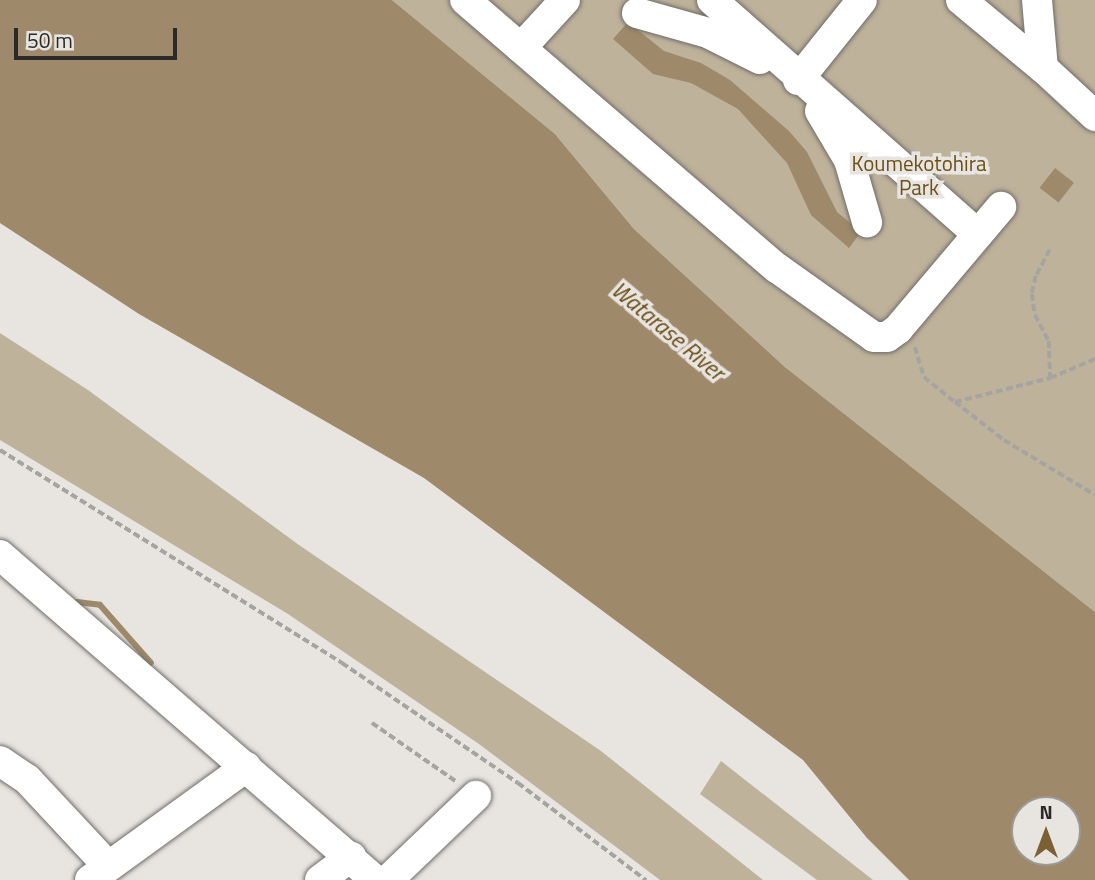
<!DOCTYPE html>
<html>
<head>
<meta charset="utf-8">
<style>
	body { margin:0 }
	#map { position:relative; width:1095px; height:880px; overflow:hidden; background:#e8e5e1; font-family:"Titillium Web",sans-serif }
	div>[style] { position:absolute }
	.green>* { inset:0; background:#bfb29b }
	.water>* { inset:0; background:#9e8a6a; transform-origin:0 0 }
	.stream>* { height:6px; margin:-3px; padding:0 3px; transform-origin:3px; border-radius:3px; background:#9e8a6a }
	.path>* { height:3.5px; margin-top:-1.75px; transform-origin:0; background:repeating-linear-gradient(90deg,#a6a4a1 0 7px,transparent 0 10.5px) }
	.roads { filter:drop-shadow(0 0 2px #6f6d69) drop-shadow(0 0 2px #6f6d69) }
	.minor>* { height:30px; margin:-15px; padding:0 15px; transform-origin:15px; border-radius:15px; background:#fff }
	span { translate:-50% -50%; white-space:nowrap; text-align:center; line-height:1.15; -webkit-text-stroke:7px #e8e5e1; paint-order:stroke }
	.park-label { font-size:21px; color:#6d5018 }
	.water-label { font-size:23px; color:#674a11; font-style:italic }
	.north { position:absolute; left:1011px; top:796px; width:70px; height:70px; box-sizing:border-box; background:#e8e5e1; border:2px solid #9c9a97; border-radius:50%; rotate:0deg; font-size:19px; font-weight:700; line-height:28px; text-align:center; color:#2b2a29 }
	.north::after { content:''; display:block; margin:auto; width:24px; height:32px; background:#7a6032; clip-path:polygon(50% 0,100% 100%,50% 72%,0 100%) }
	.scale { position:absolute; left:14px; top:28px; width:163px; height:32px; box-sizing:border-box; border:4px solid #2b2a29; border-top:0; padding-left:9px; font-size:21px; line-height:24px; white-space:nowrap; color:#2b2a29; -webkit-text-stroke:5px #e8e5e1; paint-order:stroke }
</style>
</head>
<body>
<div id="map">
	<div class="green">
		<div style="clip-path:polygon(392px 0,1095px 0,1095px 612px,785px 367px,634px 229px,555px 134px)"></div>
		<div style="clip-path:polygon(0 333px,88px 390px,299px 545px,601px 751px,763px 880px,660px 880px,479px 744px,288px 614px,0 440px)"></div>
		<div style="clip-path:polygon(721px 761px,873px 880px,817px 880px,700px 794px)"></div>
	</div>
	<div class="water">
		<div style="clip-path:polygon(evenodd,0 0,392px 0,555px 134px,634px 229px,785px 367px,1095px 612px,1095px 880px,909px 880px,867px 838px,803px 760px,424px 478px,139px 314px,0 223px,0 0,1025px 810px,1067px 810px,1067px 852px,1025px 852px,1025px 810px)"></div>
		<div style="clip-path:polygon(628px 22px,664px 51px,701px 63px,730px 80px,789px 131px,807px 152px,837px 212px,861px 232px,849px 248px,811px 215px,787px 163px,738px 109px,691px 83px,653px 74px,613px 39px)"></div>
		<div style="left:1055px;top:168px;width:24px;height:25px;rotate:38deg"></div>
	</div>
	<div class="stream">
		<div style="left:77px;top:602px;width:23px;rotate:7deg"></div>
		<div style="left:100px;top:605px;width:77px;rotate:48.7deg"></div>
	</div>
	<div class="path">
		<div style="left:1050px;top:250px;width:30px;rotate:118deg"></div>
		<div style="left:1036px;top:276px;width:18px;rotate:103deg"></div>
		<div style="left:1032px;top:294px;width:21px;rotate:82deg"></div>
		<div style="left:1035px;top:315px;width:30px;rotate:62deg"></div>
		<div style="left:1049px;top:341px;width:36px;rotate:88deg"></div>
		<div style="left:915px;top:347px;width:31px;rotate:73deg"></div>
		<div style="left:924px;top:377px;width:40px;rotate:39deg"></div>
		<div style="left:955px;top:402px;width:98px;rotate:-14.2deg"></div>
		<div style="left:1050px;top:378px;width:49px;rotate:-22.9deg"></div>
		<div style="left:955px;top:402px;width:62px;rotate:37.8deg"></div>
		<div style="left:1004px;top:440px;width:106px;rotate:31.1deg"></div>
		<div style="left:0;top:450px;width:403px;rotate:31.9deg"></div>
		<div style="left:342px;top:663px;width:213px;rotate:34.3deg"></div>
		<div style="left:518px;top:783px;width:161px;rotate:37.2deg"></div>
		<div style="left:372px;top:723px;width:103px;rotate:34.8deg"></div>
	</div>
	<div class="roads">
		<div class="minor">
			<div style="left:465px;top:0;width:411px;rotate:40.7deg"></div>
			<div style="left:777px;top:268px;width:119px;rotate:35.4deg"></div>
			<div style="left:874px;top:337px;width:13px"></div>
			<div style="left:887px;top:337px;width:14px;rotate:-36deg"></div>
			<div style="left:898px;top:329px;width:160px;rotate:-49.8deg"></div>
			<div style="left:712px;top:0;width:354px;rotate:41.4deg"></div>
			<div style="left:961px;top:0;width:107px;rotate:39.7deg"></div>
			<div style="left:1037px;top:0;width:68px;rotate:85deg"></div>
			<div style="left:1043px;top:68px;width:71px;rotate:42.7deg"></div>
			<div style="left:637px;top:13px;width:74px;rotate:15.7deg"></div>
			<div style="left:708px;top:33px;width:58px;rotate:26.6deg"></div>
			<div style="left:521px;top:48px;width:65px;rotate:-47.5deg"></div>
			<div style="left:798px;top:80px;width:102px;rotate:-51.3deg"></div>
			<div style="left:820px;top:111px;width:57px;rotate:59.4deg"></div>
			<div style="left:849px;top:160px;width:65px;rotate:73.8deg"></div>
			<div style="left:0;top:555px;width:496px;rotate:40.9deg"></div>
			<div style="left:0;top:761px;width:32px;rotate:34deg"></div>
			<div style="left:27px;top:779px;width:119px;rotate:47deg"></div>
			<div style="left:90px;top:880px;width:193px;rotate:-35.9deg"></div>
			<div style="left:320px;top:880px;width:39px;rotate:-37deg"></div>
			<div style="left:388px;top:880px;width:122px;rotate:-43.7deg"></div>
		</div>
	</div>
	<div class="park-label">
		<span style="left:919px;top:175px">Koumekotohira<br>Park</span>
	</div>
	<div class="water-label">
		<span style="left:668px;top:331px;rotate:40deg">Watarase River</span>
	</div>
	<div class="north">N</div>
	<div class="scale">50 m</div>
</div>
</body>
</html>
